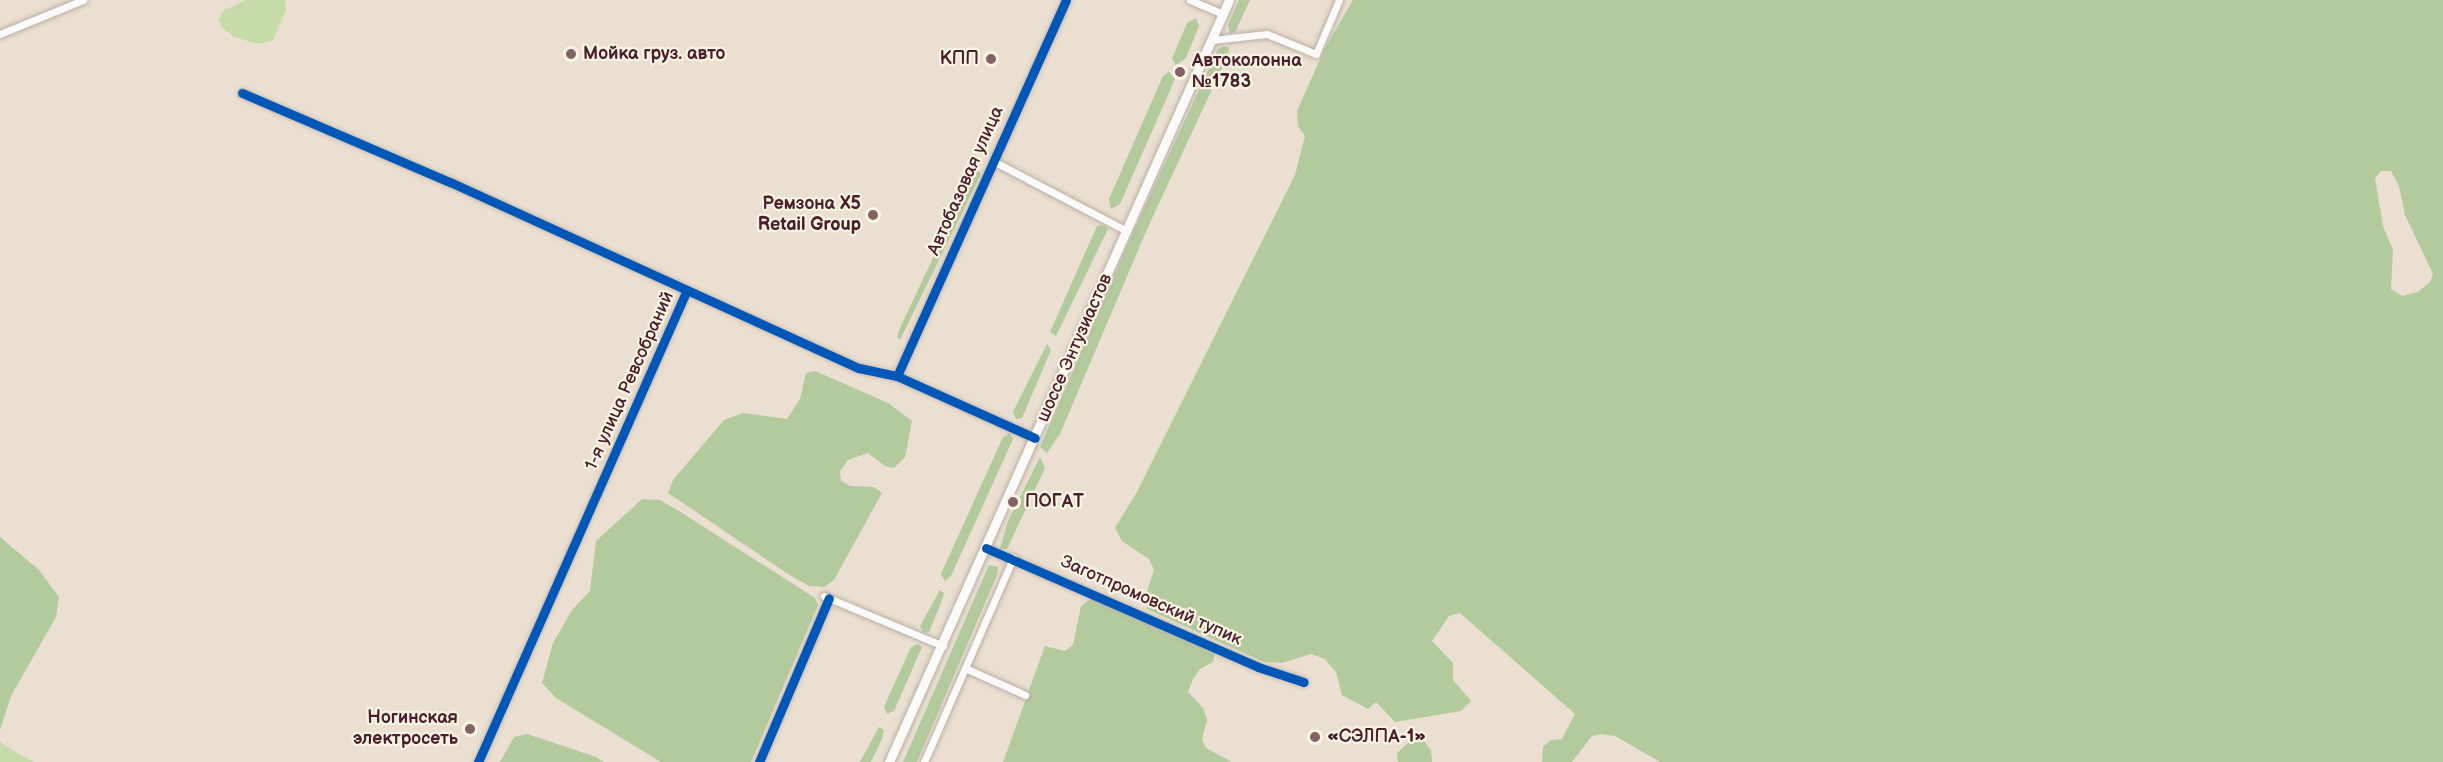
<!DOCTYPE html>
<html>
<head>
<meta charset="utf-8">
<style>
	body { margin:0 }
	#map { position:relative; width:2443px; height:762px; overflow:hidden; background:#eadfd0; font-family:"Balsamiq Sans",sans-serif }
	div>[style] { position:absolute }
	.green>* { inset:0; background:#c6dba7 }
	.forest>* { inset:0; background:#b3ca9d }
	.roads { filter:drop-shadow(0 0 2px #baafa7) drop-shadow(0 0 2px #baafa7) }
	.street>* { height:7px; margin:-3.5px; padding:0 3.5px; transform-origin:3.5px; border-radius:3.5px; background:#fcfaf8 }
	.secondary>* { height:9px; margin:-4.5px; padding:0 4.5px; transform-origin:4.5px; border-radius:4.5px; background:#fcfaf8 }
	.cycleway>* { height:9px; margin:-4.5px; padding:0 4.5px; transform-origin:4.5px; border-radius:4.5px; background:#0057b8 }
	.dots>* { width:16px; height:16px; translate:-50% -50%; box-sizing:border-box; border:3px solid #fcf5e5; border-radius:50% }
	span { translate:-50% -50%; white-space:nowrap; text-align:center; line-height:1.15; -webkit-text-stroke:4.5px #fcf5e5; paint-order:stroke }
	.poi-label { font-size:18px; color:#4a1f2b; font-weight:700 }
	.left { translate:0 -50%; text-align:left }
	.right { translate:-100% -50%; text-align:right }
	.street-label { font-size:18px; color:#4a1f2b }
</style>
</head>
<body>
<div id="map">
	<div class="green">
		<div style="clip-path:polygon(246px 0,285px 0,286px 10px,273px 40px,259px 44px,234px 37px,223px 28px,218px 19px,225px 10px)"></div>
		<div style="clip-path:polygon(0 742px,19px 754px,34px 762px,0 762px)"></div>
	</div>
	<div class="forest">
		<div style="clip-path:polygon(1239px 0,1250px 0,1235px 32px,1230px 34px,1228px 25px)"></div>
		<div style="clip-path:polygon(evenodd,1353px 0,2443px 0,2443px 762px,1660px 762px,1615px 736px,1601px 734px,1592px 736px,1572px 762px,1542px 762px,1543px 747px,1551px 740px,1562px 739px,1575px 714px,1460px 613px,1449px 616px,1432px 641px,1453px 663px,1453px 680px,1471px 701px,1461px 711px,1395px 722px,1376px 702px,1368px 709px,1342px 695px,1336px 672px,1325px 659px,1311px 654px,1282px 663px,1264px 662px,1147px 609px,1145px 598px,1154px 570px,1149px 559px,1122px 541px,1115px 528px,1137px 492px,1295px 175px,1305px 136px,1298px 126px,1297px 111px,1325px 48px,1353px 0,2381px 171px,2391px 171px,2399px 186px,2405px 215px,2433px 274px,2430px 282px,2418px 292px,2402px 296px,2391px 289px,2393px 250px,2383px 226px,2375px 178px,2381px 171px)"></div>
		<div style="clip-path:polygon(1196px 18px,1199px 26px,1186px 58px,1176px 65px,1172px 59px,1187px 23px)"></div>
		<div style="clip-path:polygon(1224px 46px,1229px 48px,1228px 55px,1148px 227px,1060px 434px,1047px 453px,1040px 447px,1134px 230px,1218px 49px)"></div>
		<div style="clip-path:polygon(1169px 72px,1175px 79px,1120px 204px,1111px 209px,1109px 199px,1163px 76px)"></div>
		<div style="clip-path:polygon(978px 170px,981px 174px,900px 340px,897px 337px,900px 328px,973px 173px)"></div>
		<div style="clip-path:polygon(1102px 225px,1108px 229px,1056px 336px,1050px 332px,1097px 226px)"></div>
		<div style="clip-path:polygon(1047px 344px,1051px 350px,1022px 418px,1016px 419px,1013px 412px)"></div>
		<div style="clip-path:polygon(815px 371px,888px 403px,912px 421px,905px 457px,894px 468px,885px 466px,868px 453px,848px 460px,840px 471px,841px 481px,850px 486px,874px 487px,882px 493px,834px 580px,824px 587px,809px 586px,788px 574px,668px 493px,673px 480px,724px 420px,743px 413px,787px 419px,800px 399px,806px 373px)"></div>
		<div style="clip-path:polygon(1010px 433px,1013px 439px,951px 576px,945px 581px,941px 574px,1003px 437px)"></div>
		<div style="clip-path:polygon(1040px 457px,1045px 468px,1007px 549px,1000px 549px,1008px 521px)"></div>
		<div style="clip-path:polygon(642px 499px,660px 500px,679px 511px,815px 598px,818px 605px,751px 762px,661px 762px,556px 698px,542px 683px,553px 643px,572px 610px,590px 591px,596px 541px)"></div>
		<div style="clip-path:polygon(0 537px,39px 570px,59px 597px,56px 617px,11px 696px,0 730px)"></div>
		<div style="clip-path:polygon(989px 565px,998px 567px,997px 575px,917px 762px,903px 762px)"></div>
		<div style="clip-path:polygon(940px 590px,944px 593px,941px 603px,929px 632px,924px 633px,920px 626px)"></div>
		<div style="clip-path:polygon(1092px 598px,1215px 654px,1213px 662px,1200px 669px,1193px 679px,1188px 692px,1203px 708px,1207px 720px,1202px 739px,1206px 748px,1232px 762px,1003px 762px,1045px 646px,1065px 651px,1073px 645px,1081px 606px)"></div>
		<div style="clip-path:polygon(918px 644px,922px 647px,894px 711px,887px 714px,884px 707px,911px 647px)"></div>
		<div style="clip-path:polygon(879px 727px,884px 730px,882px 739px,871px 762px,860px 762px)"></div>
		<div style="clip-path:polygon(527px 734px,596px 757px,604px 762px,500px 762px,514px 737px)"></div>
		<div style="clip-path:polygon(1410px 741px,1424px 741px,1431px 750px,1432px 762px,1398px 762px,1397px 753px)"></div>
	</div>
	<div class="roads">
		<div class="street">
			<div style="left:1190px;top:0;width:36px;rotate:23deg"></div>
			<div style="left:0;top:34px;width:90px;rotate:-22.3deg"></div>
			<div style="left:1212px;top:40px;width:55px;rotate:-6.2deg"></div>
			<div style="left:1267px;top:34px;width:53px;rotate:22.2deg"></div>
			<div style="left:1316px;top:54px;width:59px;rotate:-66.9deg"></div>
			<div style="left:242px;top:93px;width:226px;rotate:23.2deg"></div>
			<div style="left:450px;top:182px;width:449px;rotate:24.5deg"></div>
			<div style="left:859px;top:368px;width:39px;rotate:12deg"></div>
			<div style="left:897px;top:376px;width:151px;rotate:24.2deg"></div>
			<div style="left:993px;top:161px;width:151px;rotate:27.6deg"></div>
			<div style="left:897px;top:376px;width:412px;rotate:-65.8deg"></div>
			<div style="left:986px;top:548px;width:297px;rotate:23.6deg"></div>
			<div style="left:1258px;top:667px;width:48px;rotate:18.1deg"></div>
			<div style="left:824px;top:596px;width:129px;rotate:22.8deg"></div>
			<div style="left:965px;top:668px;width:66px;rotate:24.2deg"></div>
			<div style="left:478px;top:762px;width:514px;rotate:-66.13deg"></div>
			<div style="left:759px;top:762px;width:178px;rotate:-66.9deg"></div>
			<div style="left:924px;top:762px;width:223px;rotate:-66.4deg"></div>
		</div>
		<div class="secondary">
			<div style="left:889px;top:762px;width:834px;rotate:-65.95deg"></div>
		</div>
	</div>
	<div class="cycleway">
		<div style="left:242px;top:93px;width:226px;rotate:23.2deg"></div>
		<div style="left:450px;top:182px;width:449px;rotate:24.5deg"></div>
		<div style="left:859px;top:368px;width:39px;rotate:12deg"></div>
		<div style="left:897px;top:376px;width:151px;rotate:24.2deg"></div>
		<div style="left:897px;top:376px;width:412px;rotate:-65.8deg"></div>
		<div style="left:986px;top:548px;width:297px;rotate:23.6deg"></div>
		<div style="left:1258px;top:667px;width:48px;rotate:18.1deg"></div>
		<div style="left:478px;top:762px;width:514px;rotate:-66.13deg"></div>
		<div style="left:759px;top:762px;width:178px;rotate:-66.9deg"></div>
	</div>
	<div class="dots">
		<div style="left:571px;top:54px;background:#826265"></div>
		<div style="left:991px;top:59px;background:#826265"></div>
		<div style="left:1180px;top:72px;background:#826265"></div>
		<div style="left:873px;top:215px;background:#826265"></div>
		<div style="left:1013px;top:502px;background:#826265"></div>
		<div style="left:470px;top:729px;background:#826265"></div>
		<div style="left:1315px;top:737px;background:#826265"></div>
	</div>
	<div class="poi-label">
		<span class="left" style="left:583px;top:54px">Мойка груз. авто</span>
		<span class="right" style="left:979px;top:59px">КПП</span>
		<span class="left" style="left:1192px;top:72px">Автоколонна<br>№1783</span>
		<span class="right" style="left:861px;top:215px">Ремзона X5<br>Retail Group</span>
		<span class="left" style="left:1025px;top:502px">ПОГАТ</span>
		<span class="right" style="left:458px;top:729px">Ногинская<br>электросеть</span>
		<span class="left" style="left:1327px;top:737px">«СЭЛПА-1»</span>
	</div>
	<div class="street-label">
		<span style="left:966px;top:181px;rotate:-66deg">Автобазовая улица</span>
		<span style="left:1075px;top:348px;rotate:-66deg">шоссе Энтузиастов</span>
		<span style="left:630px;top:381px;rotate:-66deg">1-я улица Ревсобраний</span>
		<span style="left:1151px;top:601px;rotate:24deg">Заготпромовский тупик</span>
	</div>
</div>
</body>
</html>
